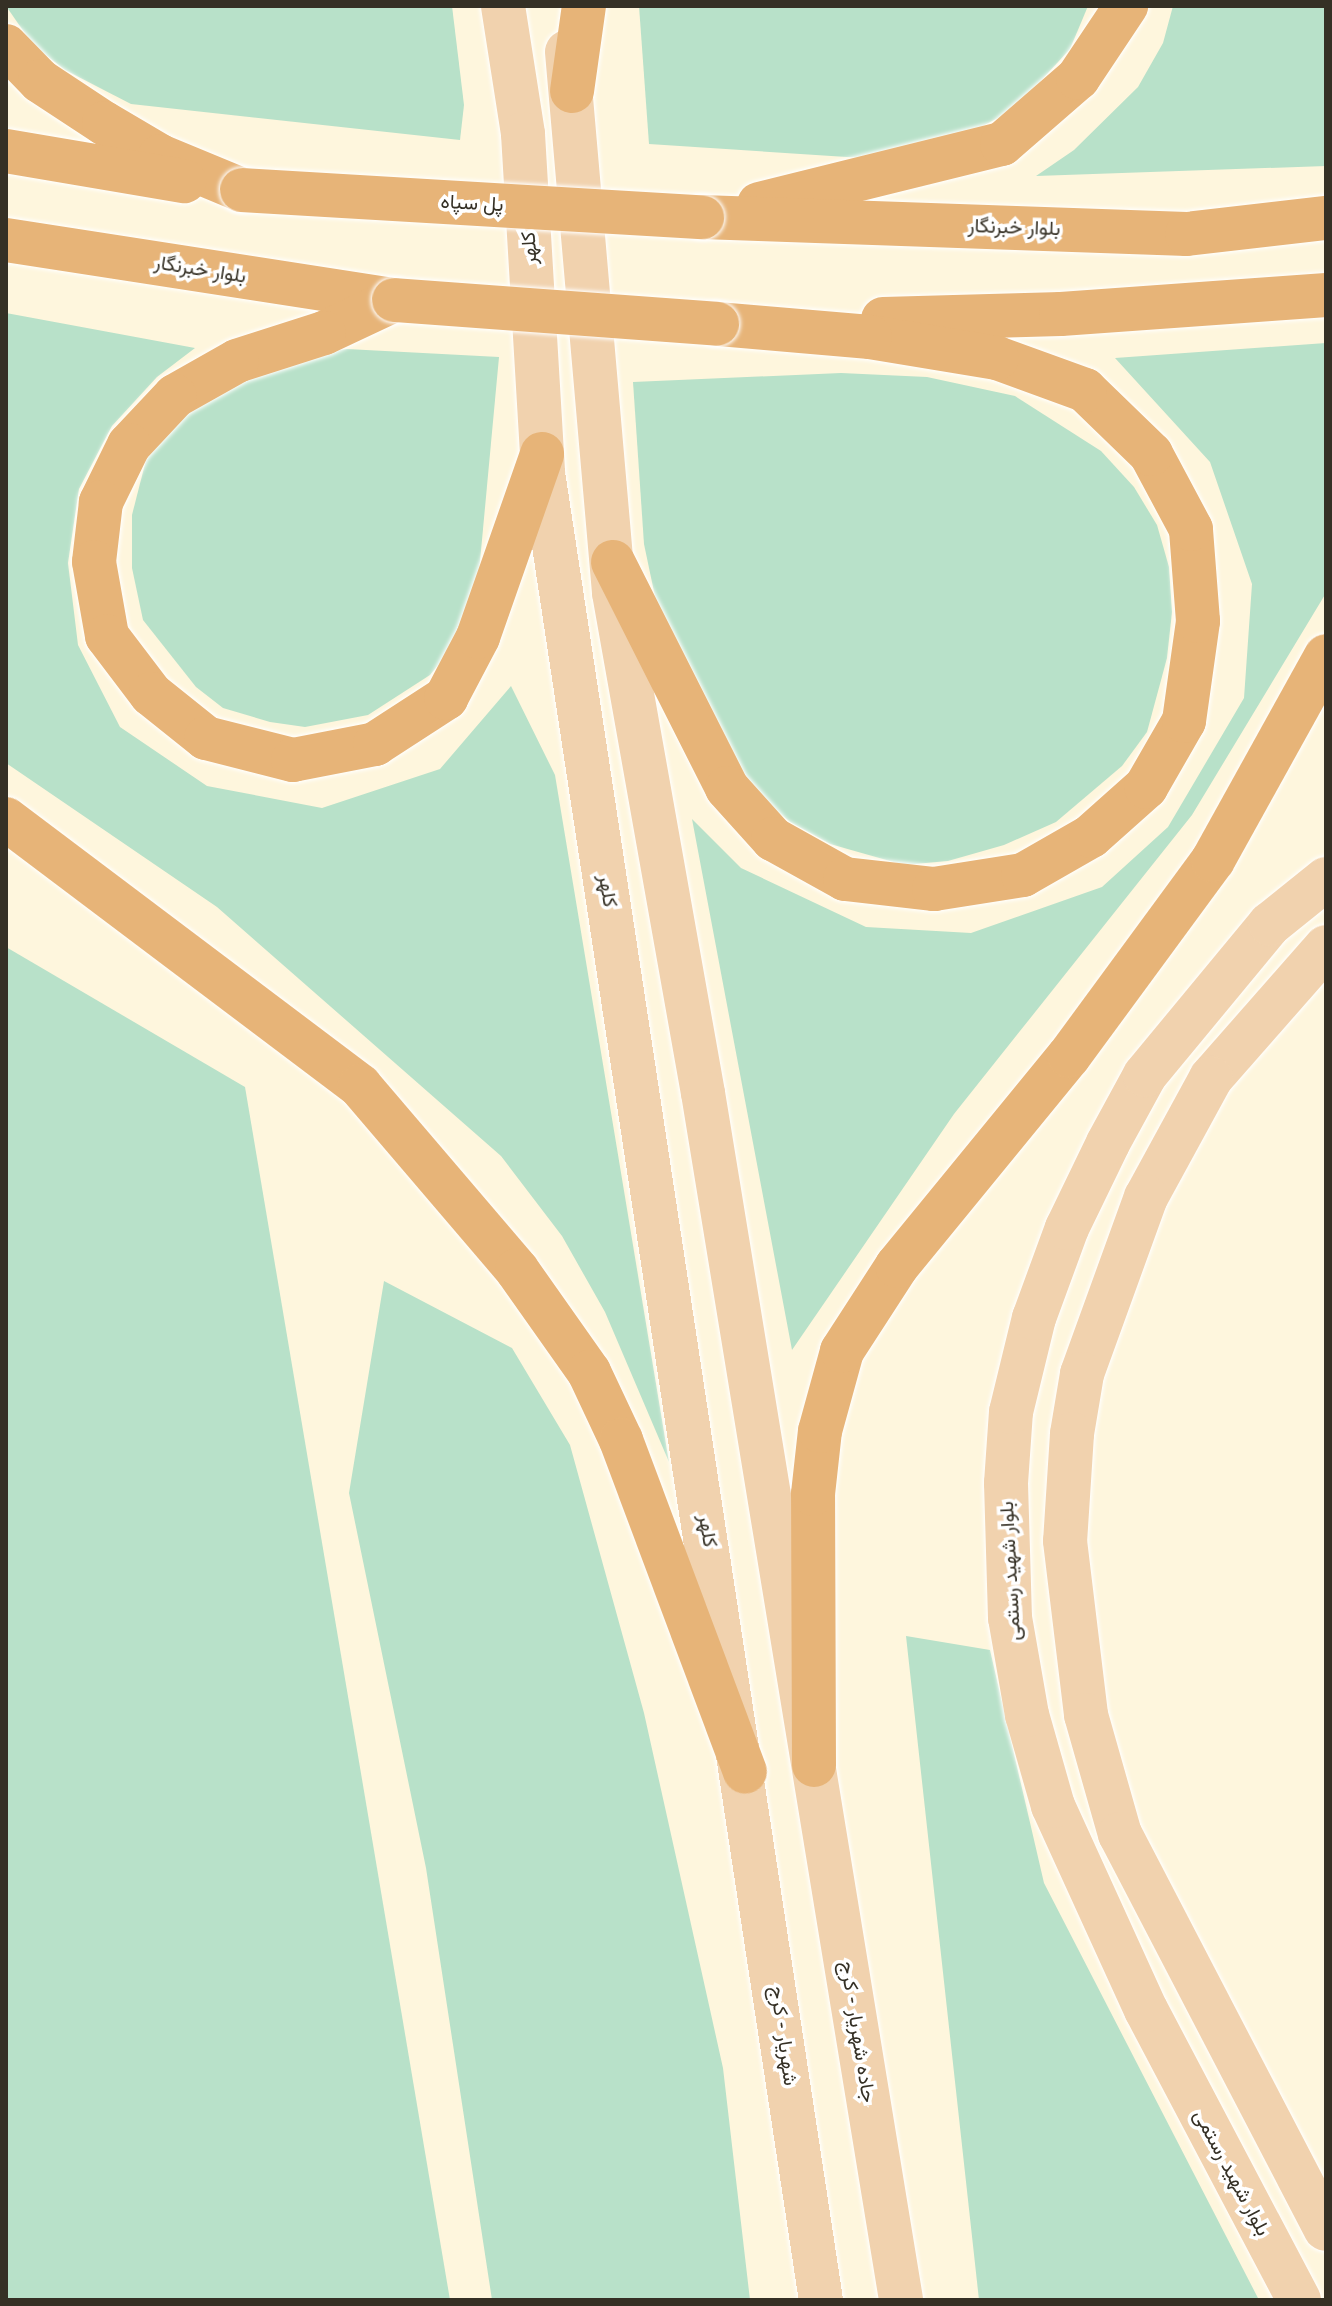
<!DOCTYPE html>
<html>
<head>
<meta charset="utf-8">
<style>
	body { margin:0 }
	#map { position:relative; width:1332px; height:2306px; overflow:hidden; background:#fef6dd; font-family:"Varela Round",Vazirmatn,sans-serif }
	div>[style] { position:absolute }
	.green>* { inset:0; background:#b8e1c9 }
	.roads { filter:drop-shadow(0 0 2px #fff) drop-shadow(0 0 2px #fff) }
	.major>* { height:44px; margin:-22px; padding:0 22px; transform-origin:22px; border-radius:22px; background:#f1d2ae }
	.highway>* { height:44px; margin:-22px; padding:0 22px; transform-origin:22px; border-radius:22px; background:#e7b478 }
	.bridges { filter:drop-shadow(0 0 2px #fff) drop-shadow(0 0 2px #fff) }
	.highway-bridge>* { height:44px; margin:-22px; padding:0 22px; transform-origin:22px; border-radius:22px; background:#e7b478 }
	span { translate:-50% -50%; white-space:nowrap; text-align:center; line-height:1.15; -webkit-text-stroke:7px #fff; paint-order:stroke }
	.street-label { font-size:20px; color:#353025 }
	.frame { position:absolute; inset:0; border:8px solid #353025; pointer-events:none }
</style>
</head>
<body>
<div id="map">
	<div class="green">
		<div style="clip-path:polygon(6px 6px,452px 6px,464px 105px,460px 140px,131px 104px,65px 70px,33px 45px)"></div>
		<div style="clip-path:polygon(639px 6px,1088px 6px,1070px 49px,1015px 109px,943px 147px,862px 158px,649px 144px)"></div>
		<div style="clip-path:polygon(1173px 6px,1326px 6px,1326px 166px,1036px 176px,1074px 150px,1138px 87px,1163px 43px)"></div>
		<div style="clip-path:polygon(6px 313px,195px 348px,157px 377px,112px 426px,79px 489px,68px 563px,78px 645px,120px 727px,207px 786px,322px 808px,440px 769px,511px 686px,555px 775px,669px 1462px,605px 1312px,562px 1236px,501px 1156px,217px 907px,6px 763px)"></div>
		<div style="clip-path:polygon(1326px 343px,1326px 593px,1192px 815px,954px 1114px,792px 1350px,692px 819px,741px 868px,866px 927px,971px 933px,1102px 887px,1168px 827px,1244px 698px,1252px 584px,1210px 462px,1115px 358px)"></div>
		<div style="clip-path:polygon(347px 349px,499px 357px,479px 572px,458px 641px,430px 675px,368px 715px,305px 727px,270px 722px,223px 708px,196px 687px,143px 620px,132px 568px,132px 515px,146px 460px,171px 423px,284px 356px)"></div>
		<div style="clip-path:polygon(841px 373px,927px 377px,1015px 396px,1101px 451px,1134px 487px,1157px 525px,1169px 567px,1172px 612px,1167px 658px,1147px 732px,1122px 766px,1056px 822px,1004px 845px,948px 861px,904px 865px,830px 844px,790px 822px,754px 791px,662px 630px,644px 544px,633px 382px)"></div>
		<div style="clip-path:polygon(6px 947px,245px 1087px,450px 2300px,6px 2300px)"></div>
		<div style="clip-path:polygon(384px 1281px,512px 1348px,570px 1445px,644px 1713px,723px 2068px,750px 2300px,492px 2300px,426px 1868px,349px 1493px)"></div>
		<div style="clip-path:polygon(906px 1636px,990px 1650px,1044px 1883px,1259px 2300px,979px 2300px)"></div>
	</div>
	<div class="roads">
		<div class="major">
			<div style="left:503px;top:6px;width:130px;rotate:81.1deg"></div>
			<div style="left:523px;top:134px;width:340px;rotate:86.6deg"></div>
			<div style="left:543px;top:473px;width:1848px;rotate:81.35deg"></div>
			<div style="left:567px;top:52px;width:543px;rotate:85.03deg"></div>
			<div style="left:614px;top:593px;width:508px;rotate:79.91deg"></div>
			<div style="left:703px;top:1093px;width:1223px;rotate:80.68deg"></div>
			<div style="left:1326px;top:947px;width:174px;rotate:131.3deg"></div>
			<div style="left:1211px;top:1078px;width:136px;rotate:118.6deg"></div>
			<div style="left:1146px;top:1197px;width:188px;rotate:109.9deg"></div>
			<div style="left:1082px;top:1374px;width:61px;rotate:99.5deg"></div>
			<div style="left:1072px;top:1434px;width:107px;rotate:93.7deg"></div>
			<div style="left:1065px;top:1541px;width:175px;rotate:83.1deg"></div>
			<div style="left:1086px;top:1715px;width:124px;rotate:74.1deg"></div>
			<div style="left:1120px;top:1834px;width:445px;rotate:62.5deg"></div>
			<div style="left:1299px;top:2300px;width:328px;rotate:-117.8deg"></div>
			<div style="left:1146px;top:2010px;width:224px;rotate:-114.5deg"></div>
			<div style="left:1053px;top:1806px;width:95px;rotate:-105.9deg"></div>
			<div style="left:1027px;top:1715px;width:98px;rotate:-99.9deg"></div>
			<div style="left:1010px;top:1618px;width:135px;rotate:-91.7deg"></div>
			<div style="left:1006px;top:1483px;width:71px;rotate:-86deg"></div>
			<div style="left:1011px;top:1412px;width:97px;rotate:-76.3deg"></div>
			<div style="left:1034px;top:1318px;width:96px;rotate:-69.9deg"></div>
			<div style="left:1067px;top:1228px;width:94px;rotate:-64.2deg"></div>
			<div style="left:1108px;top:1143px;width:77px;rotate:-61.4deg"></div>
			<div style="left:1145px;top:1075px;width:196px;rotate:-50.4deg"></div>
			<div style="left:1270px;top:924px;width:72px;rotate:-38.8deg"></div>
		</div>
		<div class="highway">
			<div style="left:6px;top:46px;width:49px;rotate:45.8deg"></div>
			<div style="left:40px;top:81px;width:77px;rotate:33.3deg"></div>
			<div style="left:104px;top:123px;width:65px;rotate:30.5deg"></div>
			<div style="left:160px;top:156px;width:89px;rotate:22.5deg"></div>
			<div style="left:572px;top:91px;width:86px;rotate:-82deg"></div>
			<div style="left:6px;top:151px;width:181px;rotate:9.6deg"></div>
			<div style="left:759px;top:204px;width:250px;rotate:-13.9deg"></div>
			<div style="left:1002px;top:144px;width:101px;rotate:-41deg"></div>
			<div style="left:1078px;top:78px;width:87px;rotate:-56.3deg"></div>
			<div style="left:702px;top:217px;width:485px;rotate:2deg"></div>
			<div style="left:1187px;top:234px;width:140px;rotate:-6.6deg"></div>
			<div style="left:6px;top:240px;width:393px;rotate:8.8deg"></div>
			<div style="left:394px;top:300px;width:77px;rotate:154.8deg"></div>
			<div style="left:324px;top:333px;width:91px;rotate:162.2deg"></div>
			<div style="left:237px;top:361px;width:71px;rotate:150.6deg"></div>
			<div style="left:175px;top:396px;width:67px;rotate:133.2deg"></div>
			<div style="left:129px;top:445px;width:64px;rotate:116.2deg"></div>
			<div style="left:101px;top:502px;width:60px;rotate:96.7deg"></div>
			<div style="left:94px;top:562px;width:75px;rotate:80deg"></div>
			<div style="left:107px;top:636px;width:73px;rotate:52.8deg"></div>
			<div style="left:151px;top:694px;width:70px;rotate:38.7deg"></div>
			<div style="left:206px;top:738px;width:90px;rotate:14.2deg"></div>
			<div style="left:293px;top:760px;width:84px;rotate:-11deg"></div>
			<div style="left:375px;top:744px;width:85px;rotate:-32.9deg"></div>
			<div style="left:446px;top:698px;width:69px;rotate:-62.3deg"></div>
			<div style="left:478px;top:637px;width:194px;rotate:-70.7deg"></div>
			<div style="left:883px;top:319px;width:178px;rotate:-1.6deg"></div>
			<div style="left:1061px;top:314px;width:266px;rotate:-4.1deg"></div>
			<div style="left:613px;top:562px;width:253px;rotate:63.2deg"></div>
			<div style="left:727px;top:788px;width:69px;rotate:48deg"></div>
			<div style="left:773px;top:839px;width:82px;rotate:29.1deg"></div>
			<div style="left:845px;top:879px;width:90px;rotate:6.4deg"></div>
			<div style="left:934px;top:889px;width:90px;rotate:-8.9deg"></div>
			<div style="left:1023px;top:875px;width:78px;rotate:-29.8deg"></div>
			<div style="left:1091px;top:836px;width:74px;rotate:-41.7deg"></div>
			<div style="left:1146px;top:787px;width:76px;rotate:-60.1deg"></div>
			<div style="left:1184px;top:721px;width:101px;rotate:-82deg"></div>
			<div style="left:1198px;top:621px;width:92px;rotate:-94.4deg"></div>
			<div style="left:1191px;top:529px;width:85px;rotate:-118.1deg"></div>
			<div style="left:1151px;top:454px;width:92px;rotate:-135.9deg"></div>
			<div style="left:1085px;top:390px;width:94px;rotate:-160deg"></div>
			<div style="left:997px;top:358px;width:129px;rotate:-170.6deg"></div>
			<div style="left:870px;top:337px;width:154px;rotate:-175.1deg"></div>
			<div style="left:6px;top:819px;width:443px;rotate:37deg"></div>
			<div style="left:360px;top:1086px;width:242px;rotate:49.5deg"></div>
			<div style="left:517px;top:1270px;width:125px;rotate:54.8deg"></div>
			<div style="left:589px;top:1372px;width:75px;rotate:64.8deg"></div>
			<div style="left:621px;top:1440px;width:354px;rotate:69.5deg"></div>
			<div style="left:814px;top:1765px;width:271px;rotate:-90.2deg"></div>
			<div style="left:813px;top:1494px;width:63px;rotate:-83.7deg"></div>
			<div style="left:820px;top:1431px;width:83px;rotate:-74.6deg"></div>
			<div style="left:842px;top:1351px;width:101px;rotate:-57.1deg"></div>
			<div style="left:897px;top:1266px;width:271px;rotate:-50.7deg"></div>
			<div style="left:1069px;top:1056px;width:243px;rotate:-53.7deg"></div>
			<div style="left:1213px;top:860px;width:233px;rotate:-61deg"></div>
		</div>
	</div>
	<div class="bridges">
		<div class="highway-bridge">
			<div style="left:242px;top:190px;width:461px;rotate:3.4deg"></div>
			<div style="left:394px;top:300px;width:324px;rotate:4.2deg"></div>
		</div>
	</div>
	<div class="street-label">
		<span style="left:472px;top:204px;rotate:3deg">پل سپاه</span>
		<span style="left:1014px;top:228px;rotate:2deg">بلوار خبرنگار</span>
		<span style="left:530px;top:248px;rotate:-93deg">کلهر</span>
		<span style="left:200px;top:270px;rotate:9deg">بلوار خبرنگار</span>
		<span style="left:607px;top:891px;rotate:81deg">کلهر</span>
		<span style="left:707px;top:1531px;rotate:81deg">کلهر</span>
		<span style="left:1011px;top:1571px;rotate:-93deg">بلوار شهید رستمی</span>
		<span style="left:857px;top:2032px;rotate:81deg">جاده شهریار - کرج</span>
		<span style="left:783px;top:2036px;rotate:82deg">شهریار - کرج</span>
		<span style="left:1231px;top:2173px;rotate:62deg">بلوار شهید رستمی</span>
	</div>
	<div class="frame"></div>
</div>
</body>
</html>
